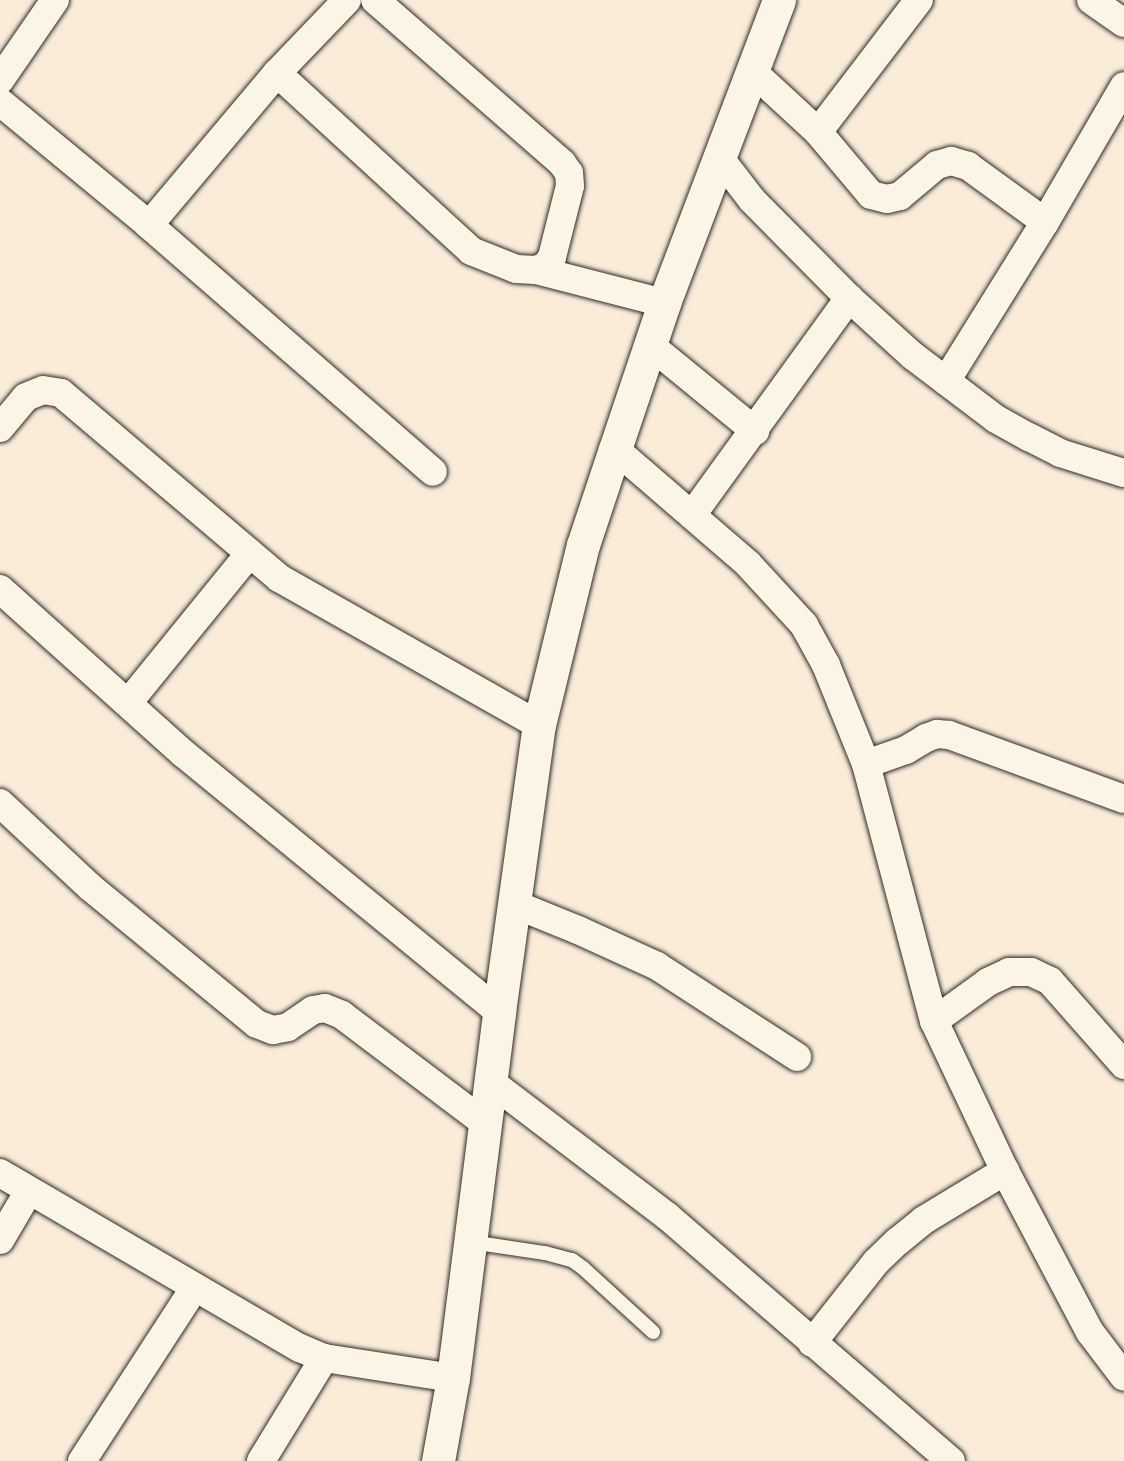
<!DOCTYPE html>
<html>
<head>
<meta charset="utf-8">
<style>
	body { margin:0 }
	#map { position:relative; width:1124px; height:1461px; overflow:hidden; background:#faecd7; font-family:Dekko,sans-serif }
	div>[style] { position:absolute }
	.roads { filter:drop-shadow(0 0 2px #2b2b2b) drop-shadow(0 0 2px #2b2b2b) }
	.service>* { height:14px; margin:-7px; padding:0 7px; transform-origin:7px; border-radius:7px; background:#fcf5e5 }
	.minor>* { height:28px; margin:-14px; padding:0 14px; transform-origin:14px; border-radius:14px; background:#fcf5e5 }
	.tertiary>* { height:33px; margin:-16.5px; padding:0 16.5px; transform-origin:16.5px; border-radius:16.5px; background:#fcf5e5 }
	span { translate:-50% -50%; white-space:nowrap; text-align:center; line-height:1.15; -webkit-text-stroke:4.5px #fcf5e5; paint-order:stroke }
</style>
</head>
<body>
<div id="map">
	<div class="roads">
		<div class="service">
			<div style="left:471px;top:1242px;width:75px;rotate:8.5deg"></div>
			<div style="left:545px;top:1253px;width:28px;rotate:15deg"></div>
			<div style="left:572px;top:1260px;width:14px;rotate:36deg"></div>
			<div style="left:583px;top:1268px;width:95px;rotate:42.4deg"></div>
		</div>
		<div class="minor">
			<div style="left:1091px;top:0;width:40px;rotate:34.9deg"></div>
			<div style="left:752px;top:71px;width:90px;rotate:42.7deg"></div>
			<div style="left:818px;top:132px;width:82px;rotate:49.9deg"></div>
			<div style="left:871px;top:195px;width:16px;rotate:14deg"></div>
			<div style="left:887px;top:199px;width:13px;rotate:-13deg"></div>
			<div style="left:900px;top:196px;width:48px;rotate:-40deg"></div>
			<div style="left:937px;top:165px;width:15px;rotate:-16deg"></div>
			<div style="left:951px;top:161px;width:18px;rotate:16deg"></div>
			<div style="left:968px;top:166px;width:95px;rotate:36deg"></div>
			<div style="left:277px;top:73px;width:263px;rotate:42.5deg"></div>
			<div style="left:471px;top:251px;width:48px;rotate:21.8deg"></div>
			<div style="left:516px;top:269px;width:20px;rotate:3deg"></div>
			<div style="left:536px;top:270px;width:11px;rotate:-22deg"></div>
			<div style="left:546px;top:266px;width:11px;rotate:-56deg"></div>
			<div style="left:552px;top:257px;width:73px;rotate:-75.8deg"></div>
			<div style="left:570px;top:186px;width:13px;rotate:-94deg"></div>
			<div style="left:569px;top:173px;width:12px;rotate:-125deg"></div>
			<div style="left:562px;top:163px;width:248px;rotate:-138.9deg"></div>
			<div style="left:0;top:80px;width:97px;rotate:-55.5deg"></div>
			<div style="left:0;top:102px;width:193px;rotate:39.5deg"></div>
			<div style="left:149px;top:225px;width:376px;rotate:41deg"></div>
			<div style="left:818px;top:132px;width:166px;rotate:-52.6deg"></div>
			<div style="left:719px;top:157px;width:54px;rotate:52.5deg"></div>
			<div style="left:752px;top:200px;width:138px;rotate:45.3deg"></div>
			<div style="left:849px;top:298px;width:86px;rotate:42.2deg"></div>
			<div style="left:913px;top:356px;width:104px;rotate:37.2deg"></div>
			<div style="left:996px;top:419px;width:38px;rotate:29deg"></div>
			<div style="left:1029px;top:437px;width:35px;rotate:27deg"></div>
			<div style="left:1060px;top:453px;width:67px;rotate:17.4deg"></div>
			<div style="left:149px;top:225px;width:199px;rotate:-49.9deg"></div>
			<div style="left:277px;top:73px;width:101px;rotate:-46.2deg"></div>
			<div style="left:536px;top:270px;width:132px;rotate:14.5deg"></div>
			<div style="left:650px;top:345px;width:136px;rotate:39.3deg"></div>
			<div style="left:946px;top:381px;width:187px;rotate:-58.1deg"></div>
			<div style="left:1045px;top:222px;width:157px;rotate:-59.8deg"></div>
			<div style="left:0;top:428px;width:40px;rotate:-50deg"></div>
			<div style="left:26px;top:397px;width:18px;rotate:-22deg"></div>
			<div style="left:43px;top:390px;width:18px;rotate:9deg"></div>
			<div style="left:61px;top:393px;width:286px;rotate:40.3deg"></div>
			<div style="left:279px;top:578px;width:299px;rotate:29.5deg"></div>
			<div style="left:615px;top:449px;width:176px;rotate:40.8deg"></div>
			<div style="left:748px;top:564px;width:83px;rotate:47.4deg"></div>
			<div style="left:804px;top:625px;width:46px;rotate:61.2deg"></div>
			<div style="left:826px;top:665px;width:107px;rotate:68deg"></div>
			<div style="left:866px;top:764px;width:266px;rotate:75.2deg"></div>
			<div style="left:934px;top:1021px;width:166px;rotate:64.7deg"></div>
			<div style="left:1005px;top:1171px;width:182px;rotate:62.2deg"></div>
			<div style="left:1090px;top:1332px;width:56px;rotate:52.9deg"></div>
			<div style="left:692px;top:515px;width:268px;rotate:-54.1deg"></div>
			<div style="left:0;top:589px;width:247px;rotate:41.9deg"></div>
			<div style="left:184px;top:754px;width:407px;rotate:39.3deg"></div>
			<div style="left:128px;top:703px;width:193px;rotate:-50.9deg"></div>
			<div style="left:866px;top:764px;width:42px;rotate:-19.3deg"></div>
			<div style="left:906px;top:750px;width:23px;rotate:-31deg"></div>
			<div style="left:926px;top:738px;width:12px;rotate:-20deg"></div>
			<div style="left:937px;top:734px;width:12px;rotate:5deg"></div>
			<div style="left:949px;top:735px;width:186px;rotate:20.1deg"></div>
			<div style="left:0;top:803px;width:123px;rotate:43deg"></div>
			<div style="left:90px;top:887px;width:216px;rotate:39.4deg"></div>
			<div style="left:257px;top:1024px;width:17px;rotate:21deg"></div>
			<div style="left:273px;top:1030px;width:15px;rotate:-11deg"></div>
			<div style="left:288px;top:1027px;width:30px;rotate:-34deg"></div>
			<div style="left:313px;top:1010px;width:12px;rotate:-9deg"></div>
			<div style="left:325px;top:1008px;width:18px;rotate:22deg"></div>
			<div style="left:342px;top:1015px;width:181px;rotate:37.1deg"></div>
			<div style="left:514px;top:904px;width:69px;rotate:22.1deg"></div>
			<div style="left:578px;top:930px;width:87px;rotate:24.5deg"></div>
			<div style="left:657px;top:966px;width:167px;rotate:33deg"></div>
			<div style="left:934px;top:1021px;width:67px;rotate:-35.8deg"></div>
			<div style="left:988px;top:982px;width:23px;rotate:-25deg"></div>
			<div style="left:1009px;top:972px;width:22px"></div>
			<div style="left:1031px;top:972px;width:21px;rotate:25deg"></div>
			<div style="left:1050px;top:981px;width:112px;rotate:48.6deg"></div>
			<div style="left:491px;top:1082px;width:221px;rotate:37.3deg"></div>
			<div style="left:667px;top:1216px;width:375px;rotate:40.8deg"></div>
			<div style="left:0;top:1173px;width:347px;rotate:30.3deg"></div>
			<div style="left:300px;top:1348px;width:26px;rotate:23deg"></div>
			<div style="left:324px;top:1358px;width:131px;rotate:8.8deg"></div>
			<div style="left:0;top:1240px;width:57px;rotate:-59.4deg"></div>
			<div style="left:812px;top:1343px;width:103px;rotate:-51.7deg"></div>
			<div style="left:876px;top:1262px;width:29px;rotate:-44deg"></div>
			<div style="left:897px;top:1242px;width:35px;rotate:-39deg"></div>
			<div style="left:924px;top:1220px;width:95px;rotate:-31.2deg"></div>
			<div style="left:82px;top:1461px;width:207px;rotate:-57deg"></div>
			<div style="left:261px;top:1461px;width:121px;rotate:-58.5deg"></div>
		</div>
		<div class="tertiary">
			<div style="left:438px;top:1461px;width:84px;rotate:-79.8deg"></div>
			<div style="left:453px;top:1378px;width:369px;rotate:-82.8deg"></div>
			<div style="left:499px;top:1012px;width:290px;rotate:-82.1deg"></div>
			<div style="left:539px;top:725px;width:185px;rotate:-76.3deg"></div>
			<div style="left:583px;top:545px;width:101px;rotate:-71.6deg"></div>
			<div style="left:615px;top:449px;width:154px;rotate:-71.4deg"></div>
			<div style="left:664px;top:303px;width:324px;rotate:-69.2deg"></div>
		</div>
	</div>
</div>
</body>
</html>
